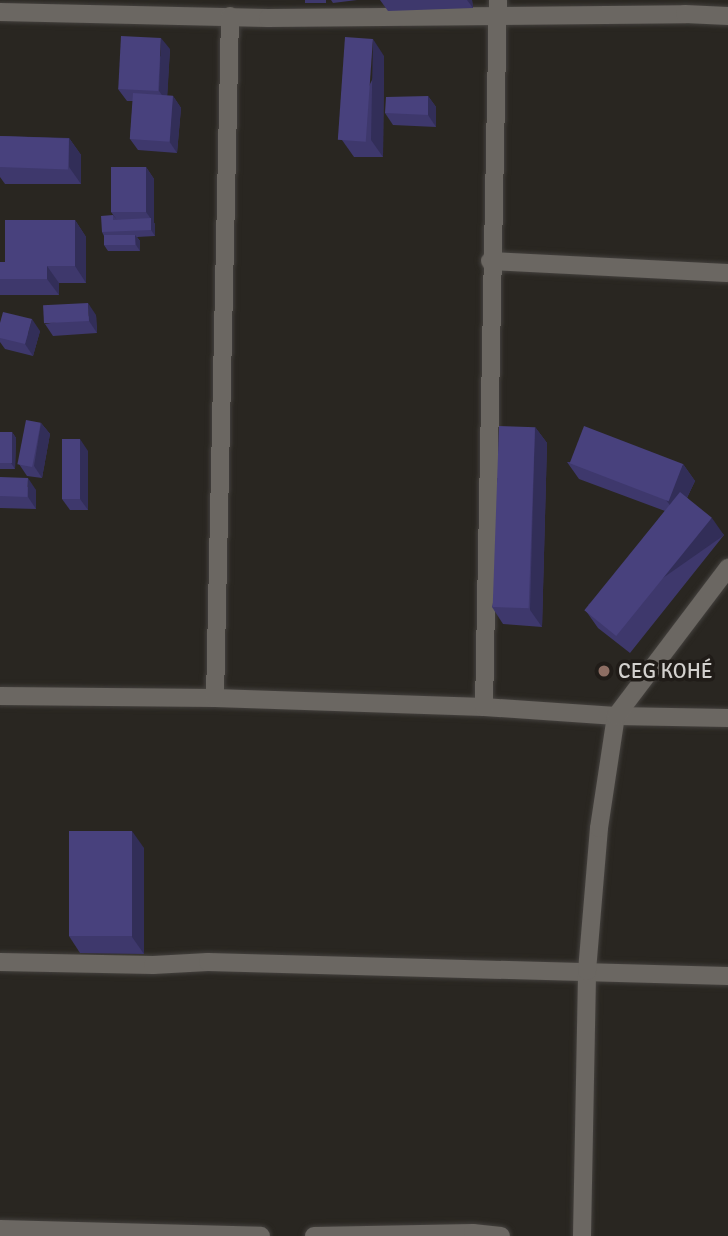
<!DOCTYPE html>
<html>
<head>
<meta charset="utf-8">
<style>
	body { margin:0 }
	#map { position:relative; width:728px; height:1236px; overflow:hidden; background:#292621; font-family:Signika,sans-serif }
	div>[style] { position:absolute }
	.roads { filter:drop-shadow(0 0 2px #44413e) drop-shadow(0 0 2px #44413e) }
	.minor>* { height:18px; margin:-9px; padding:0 9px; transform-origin:9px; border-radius:9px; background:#6b6762 }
	.wall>* { inset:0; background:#3e386c; transform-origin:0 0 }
	.shaded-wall>* { inset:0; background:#322e58; transform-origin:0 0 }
	.building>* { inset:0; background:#48417d; transform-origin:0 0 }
	.dots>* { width:19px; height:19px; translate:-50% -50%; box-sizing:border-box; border:4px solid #201c18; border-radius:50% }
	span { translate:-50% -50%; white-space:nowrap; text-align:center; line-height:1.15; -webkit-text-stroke:7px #201c18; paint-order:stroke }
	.poi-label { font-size:21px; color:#d3d1ce }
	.left { translate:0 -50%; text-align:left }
</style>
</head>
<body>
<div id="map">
	<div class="roads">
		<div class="minor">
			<div style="left:0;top:12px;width:268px;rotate:1.3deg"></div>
			<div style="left:268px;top:18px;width:417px;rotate:-0.5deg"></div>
			<div style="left:685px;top:14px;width:43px;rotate:2.7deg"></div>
			<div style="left:490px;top:261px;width:238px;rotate:2.9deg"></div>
			<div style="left:0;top:696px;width:215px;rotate:0.5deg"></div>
			<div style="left:215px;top:698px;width:269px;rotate:1.9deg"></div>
			<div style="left:484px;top:707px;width:132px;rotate:3.9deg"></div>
			<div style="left:616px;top:716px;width:112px;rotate:1deg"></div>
			<div style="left:215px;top:698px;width:682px;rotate:-88.74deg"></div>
			<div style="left:484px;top:707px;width:707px;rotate:-88.87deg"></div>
			<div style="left:0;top:962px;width:153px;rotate:1.1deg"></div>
			<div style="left:153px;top:965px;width:55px;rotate:-3.1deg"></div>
			<div style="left:208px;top:962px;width:520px;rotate:1.54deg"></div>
			<div style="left:0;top:1229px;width:261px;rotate:1.5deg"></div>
			<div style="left:314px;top:1236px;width:159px;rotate:-1.1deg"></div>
			<div style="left:473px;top:1233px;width:28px;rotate:6deg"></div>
			<div style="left:582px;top:1236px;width:265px;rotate:-88.9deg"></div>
			<div style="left:587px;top:971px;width:144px;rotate:-85.2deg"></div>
			<div style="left:599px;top:828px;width:113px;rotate:-81.4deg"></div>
			<div style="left:616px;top:716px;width:186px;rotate:-52.9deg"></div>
		</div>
	</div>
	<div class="wall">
		<div style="left:305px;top:0;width:21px;height:3px"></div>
		<div style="clip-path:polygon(331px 0,357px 0,333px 3px)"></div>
		<div style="clip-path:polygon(380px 0,472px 0,473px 8px,388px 11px)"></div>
		<div style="clip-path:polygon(170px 49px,167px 96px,173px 96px,181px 108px,177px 153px,138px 150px,130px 139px,133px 101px,127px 101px,118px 89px)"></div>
		<div style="clip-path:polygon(384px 56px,383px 157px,354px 157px,342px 140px)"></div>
		<div style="clip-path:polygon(428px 96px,436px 107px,436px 127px,393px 125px,385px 113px)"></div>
		<div style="clip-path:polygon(0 136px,69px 138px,81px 155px,81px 184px,5px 184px,0 177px)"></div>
		<div style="clip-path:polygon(146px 167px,154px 179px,154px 223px,155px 224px,155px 236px,137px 237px,140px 241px,140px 251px,108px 251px,104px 245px,104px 236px,102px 232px,113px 215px,117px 220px,111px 212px)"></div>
		<div style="clip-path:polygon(75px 220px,86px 237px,86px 283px,59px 283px,59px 295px,0 295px,0 262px,5px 262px)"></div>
		<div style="clip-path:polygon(96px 315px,97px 333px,53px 336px,45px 324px)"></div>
		<div style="clip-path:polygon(40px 331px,33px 356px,5px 349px,0 342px,0 338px)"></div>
		<div style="clip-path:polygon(41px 423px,50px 434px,42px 478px,27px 476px,19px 464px)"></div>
		<div style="clip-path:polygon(535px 427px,547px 443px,542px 627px,503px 624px,492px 607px)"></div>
		<div style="clip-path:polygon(0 432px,12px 432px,16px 438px,15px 469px,0 469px)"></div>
		<div style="clip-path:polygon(88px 451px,88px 510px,70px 510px,62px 499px)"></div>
		<div style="clip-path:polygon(567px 462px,683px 464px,695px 481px,687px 498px,724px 535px,630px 653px,598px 628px,586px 611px,665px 511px,579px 479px)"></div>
		<div style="clip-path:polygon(0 477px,36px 490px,36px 509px,0 508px)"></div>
		<div style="clip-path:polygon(144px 848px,144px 954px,80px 953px,69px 936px)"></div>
	</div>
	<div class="shaded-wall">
		<div style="clip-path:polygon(467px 0,472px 0,473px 8px)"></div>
		<div style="clip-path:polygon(161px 38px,170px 49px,167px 102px,159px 91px)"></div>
		<div style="clip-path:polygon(373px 39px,384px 56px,383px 157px,371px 140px)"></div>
		<div style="clip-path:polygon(173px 96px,181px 108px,177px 153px,169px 141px)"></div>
		<div style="clip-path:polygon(428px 96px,436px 107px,436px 127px,428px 115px)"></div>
		<div style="clip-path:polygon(69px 138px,81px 155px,81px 184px,69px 167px)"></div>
		<div style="clip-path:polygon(146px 167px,154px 179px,154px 223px,155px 224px,155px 236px,151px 230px,151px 219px,146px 212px)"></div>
		<div style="clip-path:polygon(75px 220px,86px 237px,86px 283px,75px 266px)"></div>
		<div style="clip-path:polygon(135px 235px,140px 241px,140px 251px,136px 245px)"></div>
		<div style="clip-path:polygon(47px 266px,59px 283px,59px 295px,47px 279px)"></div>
		<div style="clip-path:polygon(88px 303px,96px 315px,97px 333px,89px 321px)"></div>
		<div style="clip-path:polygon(32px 319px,40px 331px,33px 356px,25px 344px)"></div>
		<div style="clip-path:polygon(41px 423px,50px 434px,42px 478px,34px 466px)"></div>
		<div style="clip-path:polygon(535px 427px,547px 443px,542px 627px,530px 610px)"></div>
		<div style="clip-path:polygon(12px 432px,16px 438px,15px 469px,11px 463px)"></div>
		<div style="clip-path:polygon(80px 439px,88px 451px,88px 510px,80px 499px)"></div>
		<div style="clip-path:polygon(683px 464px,695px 481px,678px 516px,666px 500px)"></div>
		<div style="clip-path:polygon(28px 478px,36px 490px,36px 509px,28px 497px)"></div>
		<div style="left:712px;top:518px;width:21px;height:151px;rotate:55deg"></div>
		<div style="clip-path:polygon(132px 831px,144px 848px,144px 954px,132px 937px)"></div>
	</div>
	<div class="building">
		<div style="left:121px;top:36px;width:40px;height:53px;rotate:3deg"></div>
		<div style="left:345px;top:37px;width:28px;height:103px;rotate:4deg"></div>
		<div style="left:133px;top:93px;width:40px;height:46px;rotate:4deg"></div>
		<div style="clip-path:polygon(428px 96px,428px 115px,385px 113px,386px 97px)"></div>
		<div style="left:0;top:136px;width:69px;height:31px;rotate:2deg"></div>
		<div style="left:111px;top:167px;width:35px;height:45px"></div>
		<div style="clip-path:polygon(113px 215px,113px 220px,151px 218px,151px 230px,102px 232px,101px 216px)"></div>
		<div style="clip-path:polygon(5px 220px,75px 220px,75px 266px,47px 266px,47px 279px,0 279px,0 262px,5px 262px)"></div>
		<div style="left:104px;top:235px;width:31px;height:10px"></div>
		<div style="left:88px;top:303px;width:18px;height:45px;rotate:87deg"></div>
		<div style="clip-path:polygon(3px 312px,32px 319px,25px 344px,0 338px,0 323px)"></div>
		<div style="left:26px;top:420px;width:15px;height:45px;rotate:11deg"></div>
		<div style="left:499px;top:426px;width:36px;height:181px;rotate:2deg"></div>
		<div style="left:584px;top:426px;width:106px;height:40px;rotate:21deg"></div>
		<div style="left:0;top:432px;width:12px;height:31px"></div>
		<div style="left:62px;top:439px;width:18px;height:60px"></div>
		<div style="left:0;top:477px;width:28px;height:19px;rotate:2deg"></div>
		<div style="left:680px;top:492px;width:41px;height:152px;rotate:39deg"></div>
		<div style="left:69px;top:831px;width:63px;height:105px"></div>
	</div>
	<div class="dots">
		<div style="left:604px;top:671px;background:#8d6e63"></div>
	</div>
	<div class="poi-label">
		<span class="left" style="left:618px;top:671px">CEG KOHÉ</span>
	</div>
</div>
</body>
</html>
